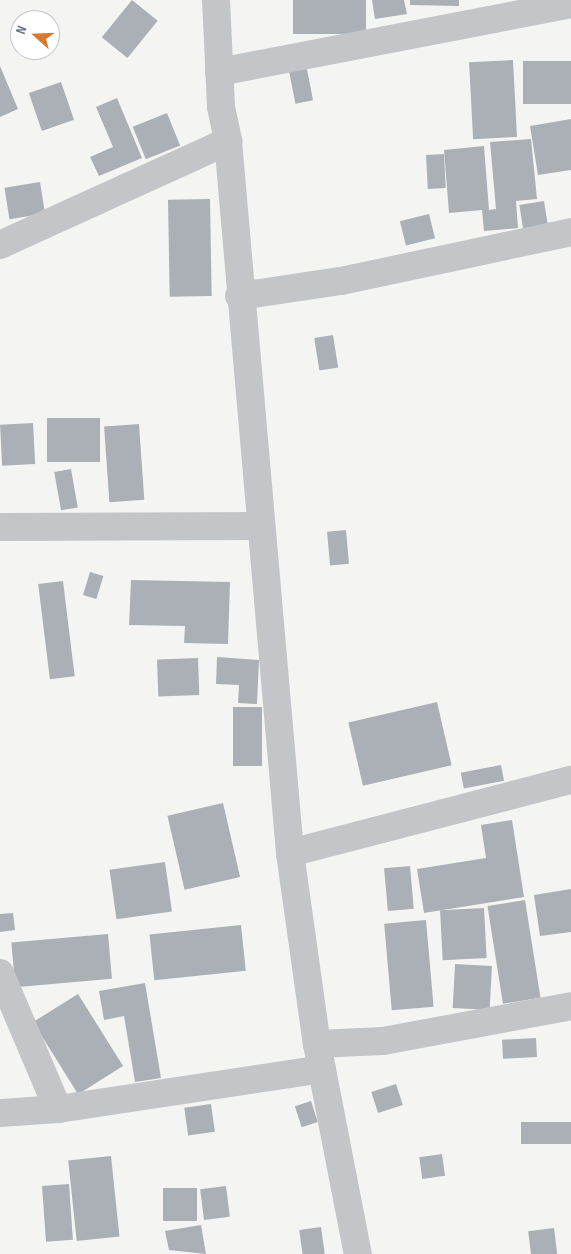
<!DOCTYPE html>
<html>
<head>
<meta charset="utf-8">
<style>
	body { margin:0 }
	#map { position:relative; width:571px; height:1254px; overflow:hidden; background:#f4f5f2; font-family:"Sofia Sans Condensed",sans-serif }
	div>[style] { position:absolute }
	.building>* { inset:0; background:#aab0b6; transform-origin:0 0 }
	.minor>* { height:28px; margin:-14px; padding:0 14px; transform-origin:14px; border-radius:14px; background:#c3c5c9 }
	span { translate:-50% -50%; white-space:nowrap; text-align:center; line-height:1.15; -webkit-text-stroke:5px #fff; paint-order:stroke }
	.north { position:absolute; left:10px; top:10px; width:50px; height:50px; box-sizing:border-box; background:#fff; border:1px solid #c2c6cd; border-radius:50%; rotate:290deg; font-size:14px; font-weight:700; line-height:20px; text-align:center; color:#667081 }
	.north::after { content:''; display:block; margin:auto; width:18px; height:22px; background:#d67931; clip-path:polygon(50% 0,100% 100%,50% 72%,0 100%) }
</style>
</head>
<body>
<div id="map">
	<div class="building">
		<div style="left:132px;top:0;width:33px;height:48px;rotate:39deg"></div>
		<div style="left:293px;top:0;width:73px;height:34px"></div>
		<div style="clip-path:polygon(372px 0,404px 0,407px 14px,375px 19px)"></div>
		<div style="clip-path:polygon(410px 0,459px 0,459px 6px,410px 5px)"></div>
		<div style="left:513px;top:60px;width:77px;height:44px;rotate:87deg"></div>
		<div style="left:571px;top:61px;width:43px;height:48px;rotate:90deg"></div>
		<div style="left:306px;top:64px;width:37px;height:18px;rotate:79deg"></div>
		<div style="clip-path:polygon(0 66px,18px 109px,0 117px)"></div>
		<div style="left:61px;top:82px;width:40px;height:34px;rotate:71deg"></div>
		<div style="clip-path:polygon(117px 98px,142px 158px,99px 176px,90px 157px,113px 147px,96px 107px)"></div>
		<div style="left:167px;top:113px;width:35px;height:37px;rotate:68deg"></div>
		<div style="clip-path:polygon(571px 119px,571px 170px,538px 175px,530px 126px)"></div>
		<div style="clip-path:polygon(531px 139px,537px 199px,516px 201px,518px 228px,484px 231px,482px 210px,449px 213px,444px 150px,484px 146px,489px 210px,496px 209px,490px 142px)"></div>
		<div style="left:444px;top:154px;width:34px;height:18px;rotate:87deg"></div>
		<div style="left:40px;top:182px;width:32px;height:36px;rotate:81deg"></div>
		<div style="left:210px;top:199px;width:97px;height:42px;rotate:89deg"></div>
		<div style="left:544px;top:201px;width:24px;height:25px;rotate:81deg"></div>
		<div style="left:429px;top:214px;width:25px;height:30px;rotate:76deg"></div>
		<div style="left:333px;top:335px;width:33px;height:19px;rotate:81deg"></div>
		<div style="left:47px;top:418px;width:53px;height:44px"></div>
		<div style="left:33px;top:423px;width:41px;height:33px;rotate:87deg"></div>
		<div style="left:139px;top:424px;width:76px;height:35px;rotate:86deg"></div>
		<div style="left:71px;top:469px;width:39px;height:17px;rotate:80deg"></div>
		<div style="left:346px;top:530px;width:34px;height:19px;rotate:85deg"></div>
		<div style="left:90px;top:572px;width:14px;height:24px;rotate:17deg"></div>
		<div style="clip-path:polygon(131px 580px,230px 582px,228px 644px,184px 643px,185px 626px,129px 625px)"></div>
		<div style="left:63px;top:581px;width:96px;height:25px;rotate:83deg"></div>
		<div style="clip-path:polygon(217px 657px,259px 660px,257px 704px,238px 703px,239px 685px,216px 684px)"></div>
		<div style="left:198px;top:658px;width:37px;height:41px;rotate:88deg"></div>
		<div style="left:437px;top:702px;width:65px;height:91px;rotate:77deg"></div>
		<div style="left:233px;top:707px;width:29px;height:59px"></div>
		<div style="left:501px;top:765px;width:16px;height:41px;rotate:79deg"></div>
		<div style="left:223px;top:803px;width:76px;height:57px;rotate:77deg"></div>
		<div style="clip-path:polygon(512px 820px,524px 897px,424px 913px,417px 869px,486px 858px,481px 825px)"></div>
		<div style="left:165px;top:862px;width:50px;height:56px;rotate:82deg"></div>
		<div style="left:410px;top:866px;width:43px;height:26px;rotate:85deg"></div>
		<div style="clip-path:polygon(571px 889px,571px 932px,540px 936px,534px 895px)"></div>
		<div style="left:525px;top:900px;width:99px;height:38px;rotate:81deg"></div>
		<div style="left:484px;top:908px;width:50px;height:44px;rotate:87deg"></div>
		<div style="clip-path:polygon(13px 913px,15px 930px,0 932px,0 914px)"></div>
		<div style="left:426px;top:920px;width:87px;height:42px;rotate:85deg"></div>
		<div style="left:241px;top:925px;width:46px;height:92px;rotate:84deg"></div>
		<div style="left:108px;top:934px;width:45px;height:97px;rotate:85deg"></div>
		<div style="left:455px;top:964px;width:37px;height:44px;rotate:3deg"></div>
		<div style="clip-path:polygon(145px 983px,161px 1078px,135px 1082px,124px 1016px,104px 1020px,99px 991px)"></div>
		<div style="left:78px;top:994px;width:85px;height:53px;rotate:58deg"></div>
		<div style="left:536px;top:1038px;width:19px;height:34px;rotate:87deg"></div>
		<div style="left:396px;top:1084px;width:22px;height:26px;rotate:72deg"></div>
		<div style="left:311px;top:1101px;width:22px;height:17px;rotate:72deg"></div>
		<div style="left:211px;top:1104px;width:28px;height:27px;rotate:82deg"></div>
		<div style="left:571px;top:1122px;width:22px;height:50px;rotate:90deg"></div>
		<div style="left:442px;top:1154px;width:22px;height:23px;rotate:82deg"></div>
		<div style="left:111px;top:1156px;width:81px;height:43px;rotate:84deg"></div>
		<div style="left:69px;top:1184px;width:56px;height:27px;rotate:86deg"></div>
		<div style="left:226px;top:1186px;width:31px;height:26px;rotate:83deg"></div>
		<div style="left:163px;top:1188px;width:34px;height:33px"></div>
		<div style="clip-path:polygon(201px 1225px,206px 1254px,169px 1250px,165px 1231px)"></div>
		<div style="left:321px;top:1227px;width:27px;height:22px;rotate:82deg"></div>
		<div style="left:554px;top:1228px;width:26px;height:26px;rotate:83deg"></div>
	</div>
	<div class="minor">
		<div style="left:216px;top:0;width:107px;rotate:87.3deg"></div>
		<div style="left:221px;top:107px;width:35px;rotate:78deg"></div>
		<div style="left:228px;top:141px;width:715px;rotate:85.02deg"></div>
		<div style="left:290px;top:853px;width:193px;rotate:82deg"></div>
		<div style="left:317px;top:1044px;width:214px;rotate:79deg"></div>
		<div style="left:219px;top:72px;width:359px;rotate:-10.9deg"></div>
		<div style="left:0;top:245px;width:251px;rotate:-24.5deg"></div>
		<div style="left:239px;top:296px;width:103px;rotate:-8.4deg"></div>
		<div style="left:341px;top:281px;width:235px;rotate:-12deg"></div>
		<div style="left:0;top:527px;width:260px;rotate:-0.2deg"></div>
		<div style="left:290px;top:853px;width:290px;rotate:-14.6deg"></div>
		<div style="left:0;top:973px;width:148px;rotate:66.9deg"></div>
		<div style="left:317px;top:1044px;width:66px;rotate:-2.6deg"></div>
		<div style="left:383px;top:1041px;width:191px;rotate:-10.5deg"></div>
		<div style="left:0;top:1113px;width:58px;rotate:-3.9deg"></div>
		<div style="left:58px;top:1109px;width:267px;rotate:-8.6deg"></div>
	</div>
	<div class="north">N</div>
</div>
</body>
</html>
